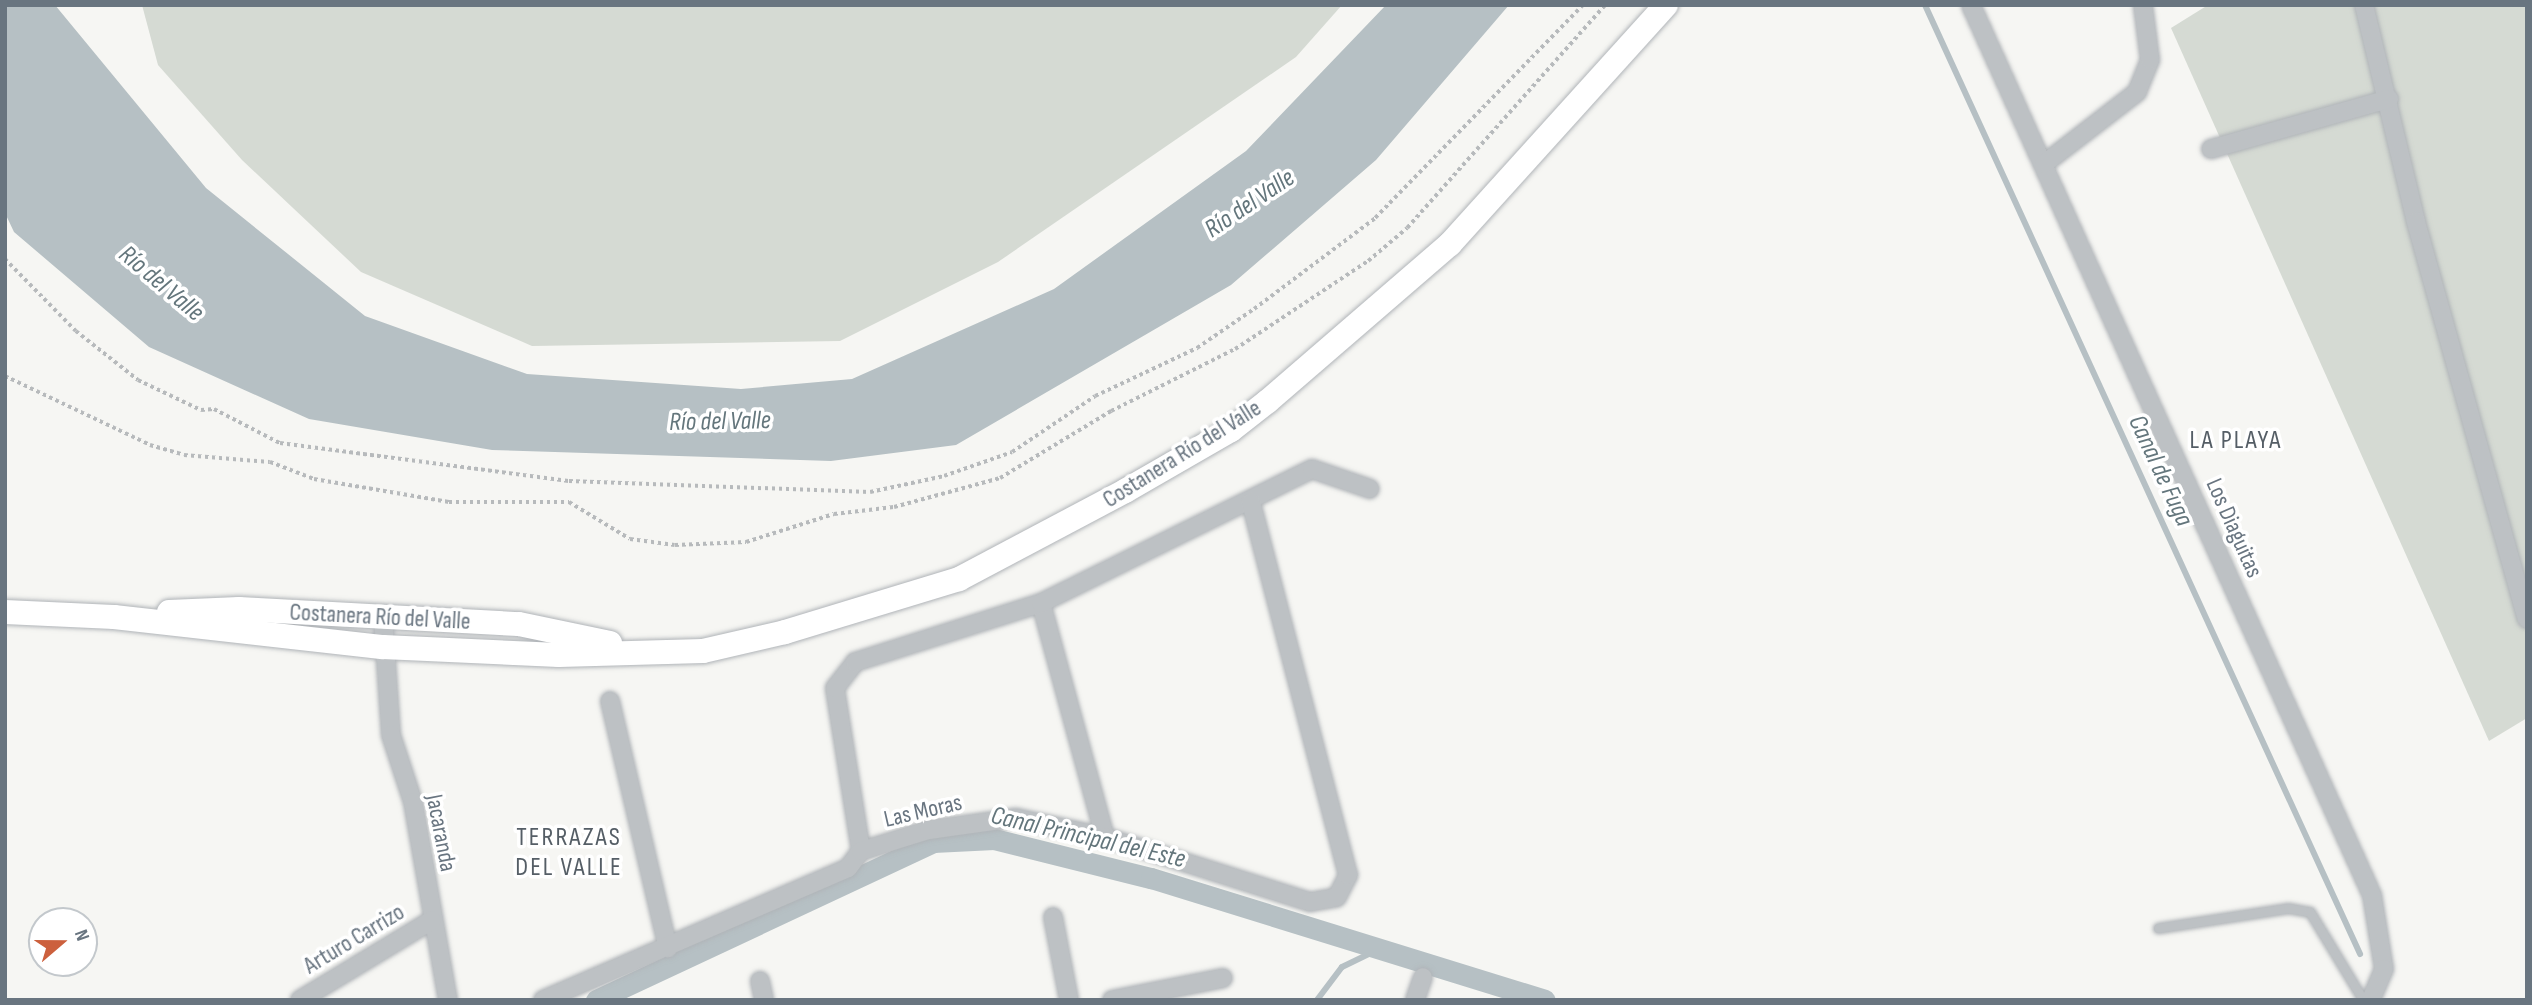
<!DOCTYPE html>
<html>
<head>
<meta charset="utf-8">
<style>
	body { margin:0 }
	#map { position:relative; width:2532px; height:1005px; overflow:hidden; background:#f6f6f3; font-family:"Sofia Sans Condensed",sans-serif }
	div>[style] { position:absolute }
	.green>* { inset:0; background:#d5dad3 }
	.water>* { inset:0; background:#b6c0c4 }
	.stream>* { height:6px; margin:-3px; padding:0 3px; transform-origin:3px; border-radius:3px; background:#b6c0c4 }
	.canal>* { height:21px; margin:-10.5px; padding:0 10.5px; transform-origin:10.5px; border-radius:10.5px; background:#b6c0c4 }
	.path>* { height:3.5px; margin-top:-1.75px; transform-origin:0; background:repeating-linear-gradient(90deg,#b7babc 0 3.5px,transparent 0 7px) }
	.roads { filter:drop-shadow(0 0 2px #b0b4b8) drop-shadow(0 0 2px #b0b4b8) }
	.service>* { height:9px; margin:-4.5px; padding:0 4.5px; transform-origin:4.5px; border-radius:4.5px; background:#bdc1c4 }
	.minor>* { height:18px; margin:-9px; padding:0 9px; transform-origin:9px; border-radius:9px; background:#bdc1c4 }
	.secondary>* { height:24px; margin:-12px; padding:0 12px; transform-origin:12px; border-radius:12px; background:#fff }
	span { translate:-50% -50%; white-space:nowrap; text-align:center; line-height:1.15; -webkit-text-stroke:7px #fff; paint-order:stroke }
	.street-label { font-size:24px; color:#697580 }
	.water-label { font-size:26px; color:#64767c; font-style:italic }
	.neighbourhood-label { font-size:26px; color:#555e66; letter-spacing:2px }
	.frame { position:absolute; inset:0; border:7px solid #697580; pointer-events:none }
	.north { position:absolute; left:28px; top:907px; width:70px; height:70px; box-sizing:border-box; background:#fff; border:2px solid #c3c8cc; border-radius:50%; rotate:70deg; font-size:19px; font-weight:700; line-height:28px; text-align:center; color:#697580 }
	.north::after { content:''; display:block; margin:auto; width:24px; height:32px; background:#cc603d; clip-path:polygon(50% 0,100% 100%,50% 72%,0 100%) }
</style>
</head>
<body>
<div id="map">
	<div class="green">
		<div style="clip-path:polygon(142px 5px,1342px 5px,1296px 57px,998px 262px,840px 341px,532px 346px,361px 272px,242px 160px,158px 65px)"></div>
		<div style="clip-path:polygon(2208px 5px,2527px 5px,2527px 718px,2489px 741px,2171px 28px)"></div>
	</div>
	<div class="water">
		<div style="clip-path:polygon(5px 5px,55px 5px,206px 188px,365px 316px,527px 374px,741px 389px,852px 379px,1054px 289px,1246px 151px,1386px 5px,1509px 5px,1376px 160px,1231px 285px,956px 445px,831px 461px,492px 450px,309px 419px,149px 347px,14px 232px,5px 213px)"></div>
	</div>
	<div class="stream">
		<div style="left:1925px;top:5px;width:1044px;rotate:65.37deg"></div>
		<div style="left:1317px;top:1000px;width:41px;rotate:-52.9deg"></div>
		<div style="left:1342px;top:967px;width:41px;rotate:-25.9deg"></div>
	</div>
	<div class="canal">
		<div style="left:596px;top:1000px;width:372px;rotate:-25.1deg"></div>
		<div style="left:933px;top:842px;width:61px;rotate:-2.8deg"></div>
		<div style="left:994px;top:839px;width:162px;rotate:14deg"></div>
		<div style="left:1151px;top:878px;width:412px;rotate:17.2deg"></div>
	</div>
	<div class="path">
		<div style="left:5px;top:259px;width:101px;rotate:45.4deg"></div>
		<div style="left:76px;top:331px;width:79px;rotate:38.3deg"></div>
		<div style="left:138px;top:380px;width:70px;rotate:25.5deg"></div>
		<div style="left:201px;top:410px;width:13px;rotate:-4deg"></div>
		<div style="left:214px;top:409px;width:74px;rotate:27.3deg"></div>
		<div style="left:280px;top:443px;width:291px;rotate:7.5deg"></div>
		<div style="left:569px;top:481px;width:301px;rotate:2.1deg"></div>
		<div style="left:870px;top:492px;width:76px;rotate:-12.2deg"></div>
		<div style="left:944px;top:476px;width:72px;rotate:-19.4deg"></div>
		<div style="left:1012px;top:452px;width:100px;rotate:-34deg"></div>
		<div style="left:1095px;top:396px;width:113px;rotate:-25.2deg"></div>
		<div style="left:1197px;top:348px;width:69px;rotate:-34.4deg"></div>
		<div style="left:1254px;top:309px;width:151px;rotate:-36.9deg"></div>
		<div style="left:1375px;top:218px;width:298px;rotate:-45.7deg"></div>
		<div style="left:5px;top:376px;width:161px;rotate:25.4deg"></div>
		<div style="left:150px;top:445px;width:35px;rotate:16deg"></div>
		<div style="left:184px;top:455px;width:86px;rotate:4.7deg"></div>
		<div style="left:270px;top:462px;width:47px;rotate:21.1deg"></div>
		<div style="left:314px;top:479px;width:137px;rotate:9.7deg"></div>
		<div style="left:449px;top:502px;width:120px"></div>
		<div style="left:569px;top:502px;width:71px;rotate:31.2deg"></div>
		<div style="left:630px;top:539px;width:45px;rotate:7.6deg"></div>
		<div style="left:675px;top:545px;width:71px;rotate:-2.4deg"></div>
		<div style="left:746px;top:542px;width:92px;rotate:-17.7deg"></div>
		<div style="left:834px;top:514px;width:60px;rotate:-6.7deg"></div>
		<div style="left:894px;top:507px;width:110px;rotate:-15.3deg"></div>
		<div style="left:1000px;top:478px;width:130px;rotate:-31.1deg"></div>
		<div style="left:1111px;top:411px;width:139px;rotate:-26.6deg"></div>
		<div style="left:1235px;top:349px;width:159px;rotate:-33.5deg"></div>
		<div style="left:1368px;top:261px;width:51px;rotate:-40.2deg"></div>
		<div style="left:1407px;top:228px;width:298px;rotate:-48.4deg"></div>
	</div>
	<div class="roads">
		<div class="service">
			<div style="left:2158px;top:928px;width:132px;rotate:-8.7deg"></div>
			<div style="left:2288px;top:908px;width:22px;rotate:10deg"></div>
			<div style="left:2310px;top:912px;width:103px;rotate:58.9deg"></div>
		</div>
		<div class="minor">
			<div style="left:1971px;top:5px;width:976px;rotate:65.75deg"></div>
			<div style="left:2372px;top:895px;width:75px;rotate:80.8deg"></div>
			<div style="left:2384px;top:969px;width:34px;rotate:113deg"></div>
			<div style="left:2364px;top:5px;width:223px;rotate:76.5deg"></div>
			<div style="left:2416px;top:222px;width:412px;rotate:74.4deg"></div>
			<div style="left:2211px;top:149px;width:185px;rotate:-15.7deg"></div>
			<div style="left:2044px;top:164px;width:118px;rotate:-37.7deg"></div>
			<div style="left:2137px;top:92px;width:35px;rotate:-68deg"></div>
			<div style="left:2150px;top:60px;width:55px;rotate:-97.3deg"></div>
			<div style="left:1041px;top:603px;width:243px;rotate:74.7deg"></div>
			<div style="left:383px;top:617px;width:118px;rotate:86.1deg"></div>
			<div style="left:391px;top:735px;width:71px;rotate:71.8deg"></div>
			<div style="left:413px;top:802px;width:201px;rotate:80deg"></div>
			<div style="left:610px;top:701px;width:254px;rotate:76.8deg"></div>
			<div style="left:861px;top:851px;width:165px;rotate:-99.1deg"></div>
			<div style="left:835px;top:688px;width:33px;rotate:-52deg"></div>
			<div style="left:855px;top:662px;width:195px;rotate:-17.6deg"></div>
			<div style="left:1041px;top:603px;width:302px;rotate:-26.3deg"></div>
			<div style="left:1312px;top:469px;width:61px;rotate:19deg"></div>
			<div style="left:1053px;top:917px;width:85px;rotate:79.1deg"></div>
			<div style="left:760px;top:981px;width:19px;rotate:78deg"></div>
			<div style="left:300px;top:1000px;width:154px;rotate:-31.2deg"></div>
			<div style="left:543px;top:1000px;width:332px;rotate:-23.4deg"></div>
			<div style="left:848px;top:868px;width:21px;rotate:-53deg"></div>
			<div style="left:861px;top:851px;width:71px;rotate:-17.2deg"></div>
			<div style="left:929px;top:830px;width:88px;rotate:-7.9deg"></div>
			<div style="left:1016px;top:818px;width:91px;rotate:12.1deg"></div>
			<div style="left:1105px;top:837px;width:215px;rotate:17.6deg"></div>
			<div style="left:1310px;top:902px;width:27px;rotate:-10deg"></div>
			<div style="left:1337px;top:897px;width:25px;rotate:-63deg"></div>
			<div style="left:1348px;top:875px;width:385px;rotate:-104.6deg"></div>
			<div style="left:1112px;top:1000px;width:113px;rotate:-11.2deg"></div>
			<div style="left:1415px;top:1000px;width:24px;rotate:-71deg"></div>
		</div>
		<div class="secondary">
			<div style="left:5px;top:612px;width:109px;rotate:2.6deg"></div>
			<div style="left:114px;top:617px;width:271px;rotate:6.4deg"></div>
			<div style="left:383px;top:647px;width:176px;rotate:2.6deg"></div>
			<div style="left:559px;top:655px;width:144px;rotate:-1.6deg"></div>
			<div style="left:703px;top:651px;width:84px;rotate:-13deg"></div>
			<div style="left:785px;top:632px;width:182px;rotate:-16.9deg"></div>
			<div style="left:959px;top:579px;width:188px;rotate:-27.9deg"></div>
			<div style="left:1125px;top:491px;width:122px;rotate:-29.9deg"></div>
			<div style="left:1231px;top:430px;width:47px;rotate:-38.1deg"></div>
			<div style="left:1268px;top:401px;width:240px;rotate:-40.8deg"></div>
			<div style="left:1450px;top:244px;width:322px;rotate:-47.9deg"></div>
			<div style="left:169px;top:612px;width:70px;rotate:-2.5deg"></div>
			<div style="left:239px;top:609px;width:280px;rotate:3.1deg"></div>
			<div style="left:519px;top:624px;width:93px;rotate:11.8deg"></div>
		</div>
	</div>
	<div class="street-label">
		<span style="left:1182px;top:454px;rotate:-32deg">Costanera Río del Valle</span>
		<span style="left:2234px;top:528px;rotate:66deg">Los Diaguitas</span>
		<span style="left:380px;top:617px;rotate:3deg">Costanera Río del Valle</span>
		<span style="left:923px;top:811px;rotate:-13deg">Las Moras</span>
		<span style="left:441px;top:833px;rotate:79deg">Jacaranda</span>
		<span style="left:354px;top:939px;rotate:-31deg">Arturo Carrizo</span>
	</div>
	<div class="water-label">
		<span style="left:1250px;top:204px;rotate:-34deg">Río del Valle</span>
		<span style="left:161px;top:284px;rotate:40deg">Río del Valle</span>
		<span style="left:720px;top:422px;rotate:-1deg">Río del Valle</span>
		<span style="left:2160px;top:471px;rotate:65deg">Canal de Fuga</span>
		<span style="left:1088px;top:838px;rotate:13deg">Canal Principal del Este</span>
	</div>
	<div class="neighbourhood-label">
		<span style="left:2236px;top:441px">LA PLAYA</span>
		<span style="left:569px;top:853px">TERRAZAS<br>DEL VALLE</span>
	</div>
	<div class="frame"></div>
	<div class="north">N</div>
</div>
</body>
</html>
